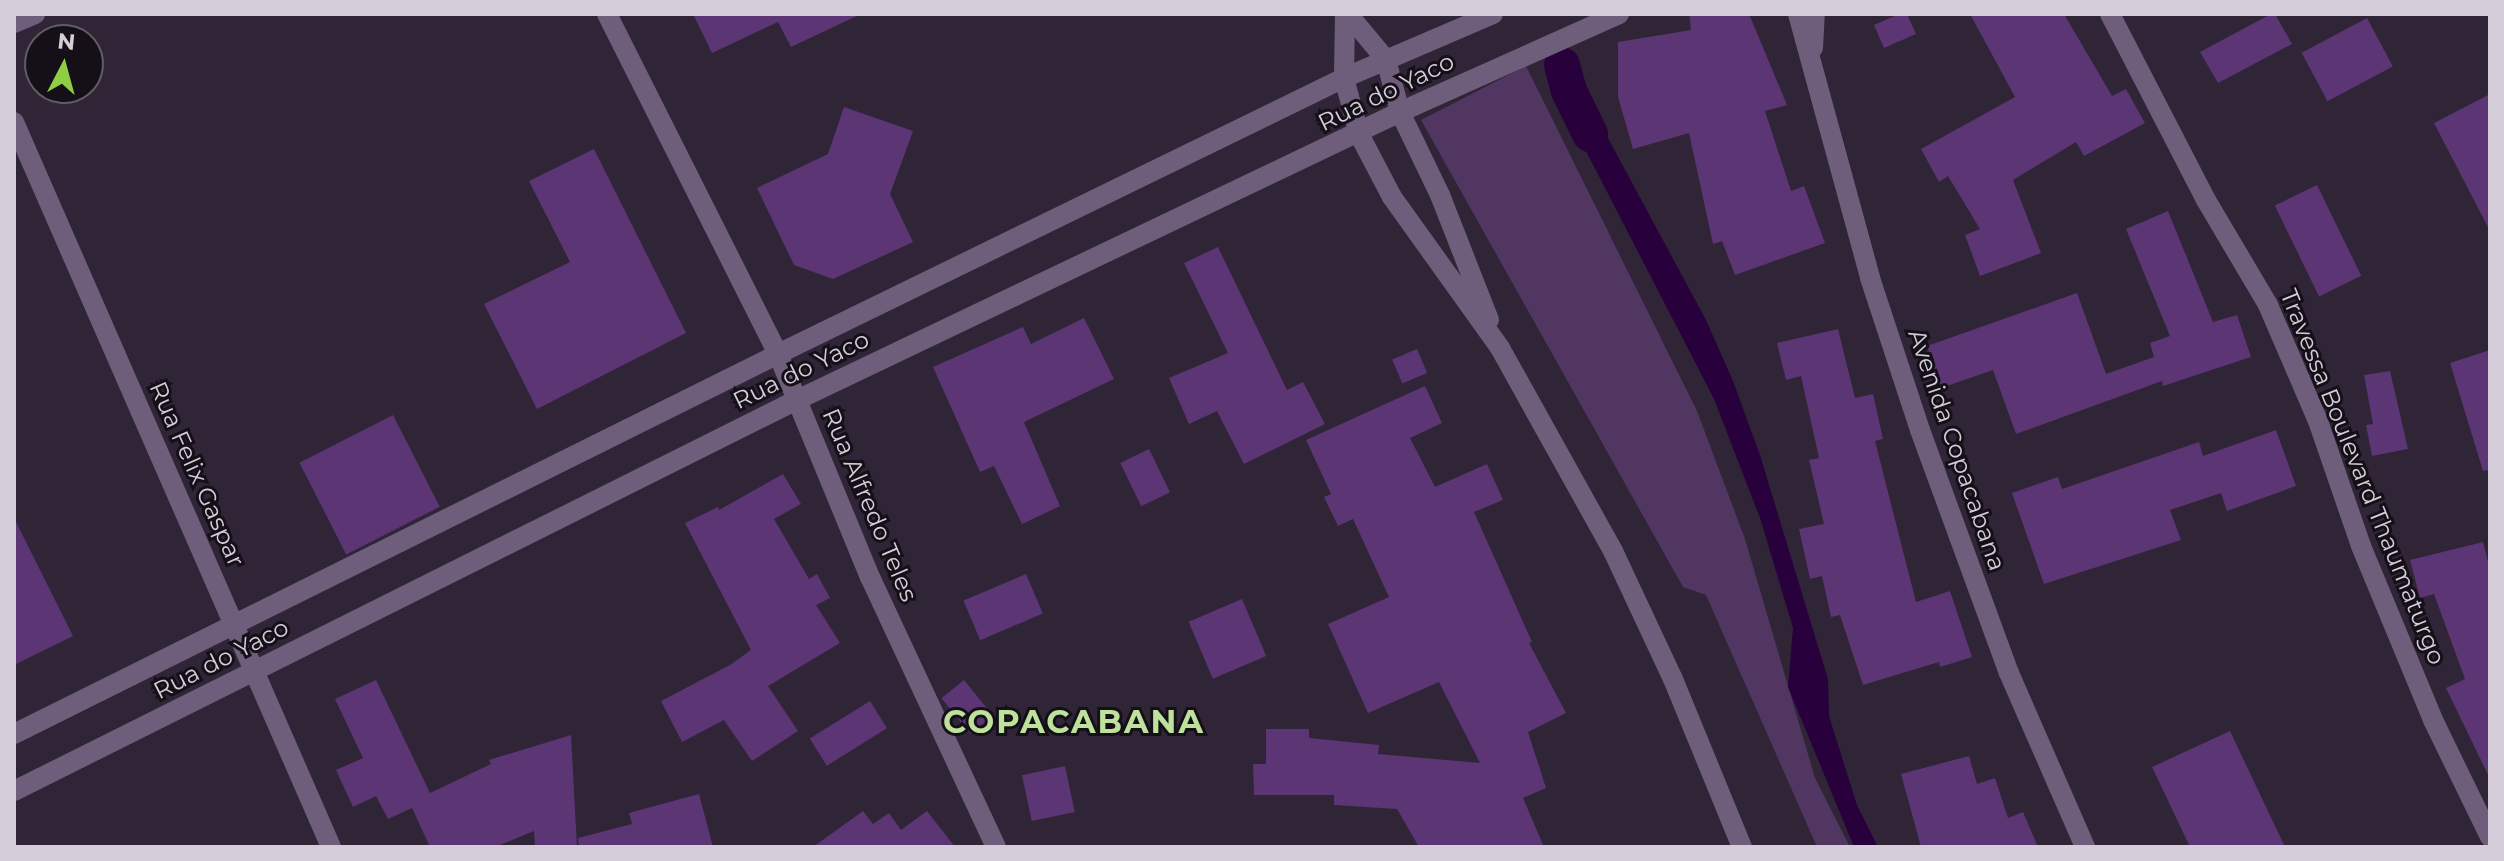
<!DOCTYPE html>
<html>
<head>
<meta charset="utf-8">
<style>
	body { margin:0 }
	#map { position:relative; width:2504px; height:861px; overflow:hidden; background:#2f2537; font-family:Montserrat,sans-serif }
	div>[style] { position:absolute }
	.green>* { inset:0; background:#503661 }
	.water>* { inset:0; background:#28003c }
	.canal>* { height:36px; margin:-18px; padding:0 18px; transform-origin:18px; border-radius:18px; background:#28003c }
	.building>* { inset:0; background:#5b3574; transform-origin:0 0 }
	.minor>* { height:20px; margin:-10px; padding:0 10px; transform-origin:10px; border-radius:10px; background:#6e5e7b }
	span { translate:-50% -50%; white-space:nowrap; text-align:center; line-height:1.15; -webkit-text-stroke:6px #151018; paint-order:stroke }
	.street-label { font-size:24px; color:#d5ceda }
	.district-label { font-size:32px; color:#bee29c; font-weight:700; letter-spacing:2px }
	.frame { position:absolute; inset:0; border:16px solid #d5ceda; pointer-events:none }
	.north { position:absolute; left:24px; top:24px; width:80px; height:80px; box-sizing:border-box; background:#151018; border:2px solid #625c66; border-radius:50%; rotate:6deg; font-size:22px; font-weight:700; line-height:32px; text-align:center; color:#d5ceda }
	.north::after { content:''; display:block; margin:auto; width:28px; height:36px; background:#8fcd42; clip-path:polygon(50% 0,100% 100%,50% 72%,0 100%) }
</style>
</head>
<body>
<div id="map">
	<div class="green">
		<div style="clip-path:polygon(1526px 66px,1697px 411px,1745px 539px,1815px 778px,1850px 847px,1817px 847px,1706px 595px,1683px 587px,1421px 120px)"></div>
	</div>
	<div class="water">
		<div style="clip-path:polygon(1581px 88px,1706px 320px,1733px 381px,1760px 455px,1828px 679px,1829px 716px,1857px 805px,1878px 847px,1854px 847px,1788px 687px,1793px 628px,1760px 518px,1714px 399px,1558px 97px)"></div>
	</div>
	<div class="canal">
		<div style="left:1562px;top:65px;width:27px;rotate:75deg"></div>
		<div style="left:1569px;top:91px;width:48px;rotate:64deg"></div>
	</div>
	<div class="building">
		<div style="clip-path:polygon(693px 14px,861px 14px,791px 47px,778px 22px,712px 53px)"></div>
		<div style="clip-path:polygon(1689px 14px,1749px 14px,1787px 105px,1765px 111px,1791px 191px,1804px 186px,1825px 243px,1735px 275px,1722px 241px,1713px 244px,1689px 133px,1633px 149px,1618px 97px,1618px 42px,1691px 30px)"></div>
		<div style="clip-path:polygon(1899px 14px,1907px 14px,1916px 34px,1884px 48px,1874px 25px)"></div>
		<div style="clip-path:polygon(1970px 14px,2064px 14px,2112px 96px,2126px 89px,2145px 123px,2084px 156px,2076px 142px,2013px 180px,2041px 253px,1980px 276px,1965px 235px,1980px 229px,1948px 176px,1939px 182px,1921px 149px,2015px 97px)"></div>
		<div style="clip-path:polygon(2271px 14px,2275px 14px,2292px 44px,2218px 83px,2200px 52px)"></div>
		<div style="left:2367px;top:18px;width:55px;height:74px;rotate:62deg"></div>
		<div style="clip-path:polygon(2490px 94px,2490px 231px,2434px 123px)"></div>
		<div style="clip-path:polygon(844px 107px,913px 131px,890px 194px,913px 242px,833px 279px,794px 265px,757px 188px,828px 154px)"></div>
		<div style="clip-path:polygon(594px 149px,686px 333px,537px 409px,484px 304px,570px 262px,529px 181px)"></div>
		<div style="left:2317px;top:185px;width:101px;height:47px;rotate:64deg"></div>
		<div style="clip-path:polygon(2168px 211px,2213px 322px,2237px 315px,2251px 357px,2163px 386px,2162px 381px,2016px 434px,1993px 370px,1941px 388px,1927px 346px,2077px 293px,2106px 374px,2154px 357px,2150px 343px,2170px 336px,2126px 229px)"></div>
		<div style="clip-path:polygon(1218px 247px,1287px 390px,1303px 382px,1325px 424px,1244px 464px,1217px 411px,1189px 424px,1169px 378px,1228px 353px,1184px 263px)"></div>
		<div style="clip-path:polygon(1084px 318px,1114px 379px,1024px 422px,1060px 506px,1022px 524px,994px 466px,980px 472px,933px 367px,1023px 327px,1031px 344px)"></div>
		<div style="clip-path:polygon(1838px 329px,1855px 398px,1873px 394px,1883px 439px,1875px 441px,1916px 602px,1950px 591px,1972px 657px,1940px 667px,1939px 662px,1863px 685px,1840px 615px,1831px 617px,1822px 576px,1810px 579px,1799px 529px,1824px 524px,1809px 460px,1819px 458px,1801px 376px,1786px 380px,1777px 343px)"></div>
		<div style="left:1417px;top:349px;width:26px;height:27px;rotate:67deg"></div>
		<div style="clip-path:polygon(2490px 350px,2490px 470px,2483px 471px,2450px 363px)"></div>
		<div style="clip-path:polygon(2390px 371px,2408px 449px,2372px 456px,2366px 425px,2373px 424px,2364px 375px)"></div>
		<div style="clip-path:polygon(1425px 386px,1442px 423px,1410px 438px,1435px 487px,1487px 464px,1503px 500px,1474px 512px,1532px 642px,1529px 643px,1566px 713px,1528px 732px,1546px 788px,1523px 798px,1544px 847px,1419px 847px,1397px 809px,1334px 805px,1334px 795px,1254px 795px,1253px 764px,1266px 764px,1266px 729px,1309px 729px,1309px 738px,1379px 745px,1378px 754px,1480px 763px,1439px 682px,1368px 713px,1328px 624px,1389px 597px,1353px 519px,1338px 526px,1324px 497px,1331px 494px,1306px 440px)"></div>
		<div style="left:393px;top:415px;width:103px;height:105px;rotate:63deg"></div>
		<div style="clip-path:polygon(2276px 430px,2296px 486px,2227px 511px,2221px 493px,2170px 510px,2181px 540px,2044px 584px,2012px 493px,2058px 477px,2062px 489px,2199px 442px,2203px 456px)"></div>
		<div style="left:1149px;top:449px;width:48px;height:32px;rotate:64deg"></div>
		<div style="clip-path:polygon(783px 474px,801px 504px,774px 519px,809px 579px,817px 574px,830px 598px,816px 605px,840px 643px,768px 686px,798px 731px,752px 761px,724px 720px,682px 742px,661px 701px,730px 665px,751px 650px,685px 523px,718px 507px,719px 510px)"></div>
		<div style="clip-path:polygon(14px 518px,73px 636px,14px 665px)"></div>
		<div style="clip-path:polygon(2483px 542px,2490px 570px,2490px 779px,2446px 688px,2465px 679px,2434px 594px,2420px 598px,2410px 560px)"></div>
		<div style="left:1026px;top:574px;width:43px;height:68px;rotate:67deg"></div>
		<div style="left:1242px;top:599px;width:62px;height:58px;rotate:67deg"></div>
		<div style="clip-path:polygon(376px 680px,430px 793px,491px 764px,489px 760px,571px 735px,577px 847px,535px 847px,534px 831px,495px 847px,430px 847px,412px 808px,388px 819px,376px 796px,353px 807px,336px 770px,363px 758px,335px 699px)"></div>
		<div style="left:964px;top:680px;width:46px;height:29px;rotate:51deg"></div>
		<div style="left:870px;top:701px;width:32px;height:71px;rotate:58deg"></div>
		<div style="clip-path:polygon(2230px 731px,2285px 847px,2190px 847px,2152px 767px)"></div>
		<div style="clip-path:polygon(1969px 756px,1977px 784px,1995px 778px,2008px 818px,2023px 812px,2038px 847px,1921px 847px,1901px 774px)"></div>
		<div style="left:1065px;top:766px;width:47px;height:44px;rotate:78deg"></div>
		<div style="clip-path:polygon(699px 794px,713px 847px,579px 847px,578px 838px,632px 824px,629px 813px)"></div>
		<div style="clip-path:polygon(863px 811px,873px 824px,889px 813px,901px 830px,927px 811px,955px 847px,813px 847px)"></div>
	</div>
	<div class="minor">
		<div style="left:607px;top:14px;width:381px;rotate:63.3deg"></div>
		<div style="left:778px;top:354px;width:241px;rotate:67.6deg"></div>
		<div style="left:870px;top:577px;width:298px;rotate:65deg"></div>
		<div style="left:1345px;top:14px;width:64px;rotate:90.9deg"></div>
		<div style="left:1344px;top:78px;width:58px;rotate:75deg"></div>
		<div style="left:1359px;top:134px;width:71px;rotate:62.4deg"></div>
		<div style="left:1392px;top:197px;width:186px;rotate:54.4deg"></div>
		<div style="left:1500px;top:348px;width:232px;rotate:60.9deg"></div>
		<div style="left:1613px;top:551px;width:141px;rotate:64.9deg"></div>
		<div style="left:1673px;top:679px;width:182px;rotate:67.7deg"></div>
		<div style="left:1348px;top:14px;width:60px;rotate:50.4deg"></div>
		<div style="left:1386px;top:60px;width:54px;rotate:74.9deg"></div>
		<div style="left:1400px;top:112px;width:92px;rotate:64.3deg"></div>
		<div style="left:1440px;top:195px;width:134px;rotate:68.6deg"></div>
		<div style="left:1798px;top:14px;width:274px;rotate:74.7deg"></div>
		<div style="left:1870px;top:278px;width:160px;rotate:71.8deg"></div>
		<div style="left:1920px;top:430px;width:259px;rotate:69.9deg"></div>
		<div style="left:2009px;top:673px;width:190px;rotate:66.4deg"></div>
		<div style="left:2110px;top:14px;width:209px;rotate:62.7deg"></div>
		<div style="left:2206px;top:200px;width:122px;rotate:59.4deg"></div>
		<div style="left:2268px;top:305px;width:126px;rotate:66.7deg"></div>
		<div style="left:2318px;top:421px;width:132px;rotate:71deg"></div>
		<div style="left:2361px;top:546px;width:188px;rotate:67.5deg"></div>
		<div style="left:2433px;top:720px;width:130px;rotate:64deg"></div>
		<div style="left:14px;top:23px;width:23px;rotate:-23deg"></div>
		<div style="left:1813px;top:48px;width:34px;rotate:-87deg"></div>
		<div style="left:14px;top:122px;width:791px;rotate:66.38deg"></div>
		<div style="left:14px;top:734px;width:853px;rotate:-26.44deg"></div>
		<div style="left:778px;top:354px;width:630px;rotate:-26deg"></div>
		<div style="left:1344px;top:78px;width:162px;rotate:-23.2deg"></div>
		<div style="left:14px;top:791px;width:875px;rotate:-26.54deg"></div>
		<div style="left:797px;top:400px;width:668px;rotate:-25.53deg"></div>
		<div style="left:1400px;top:112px;width:240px;rotate:-24.1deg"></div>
	</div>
	<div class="street-label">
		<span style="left:1386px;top:92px;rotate:-26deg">Rua do Yaco</span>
		<span style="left:801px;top:370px;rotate:-26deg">Rua do Yaco</span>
		<span style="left:1957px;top:450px;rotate:71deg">Avenida Copacabana</span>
		<span style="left:197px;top:474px;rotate:66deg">Rua Felix Gaspar</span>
		<span style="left:2363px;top:477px;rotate:68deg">Travessa Boulevard Thaumaturgo</span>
		<span style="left:870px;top:505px;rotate:67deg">Rua Alfredo Teles</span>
		<span style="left:221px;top:659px;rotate:-27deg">Rua do Yaco</span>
	</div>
	<div class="district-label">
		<span style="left:1074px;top:722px">COPACABANA</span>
	</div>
	<div class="frame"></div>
	<div class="north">N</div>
</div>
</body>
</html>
